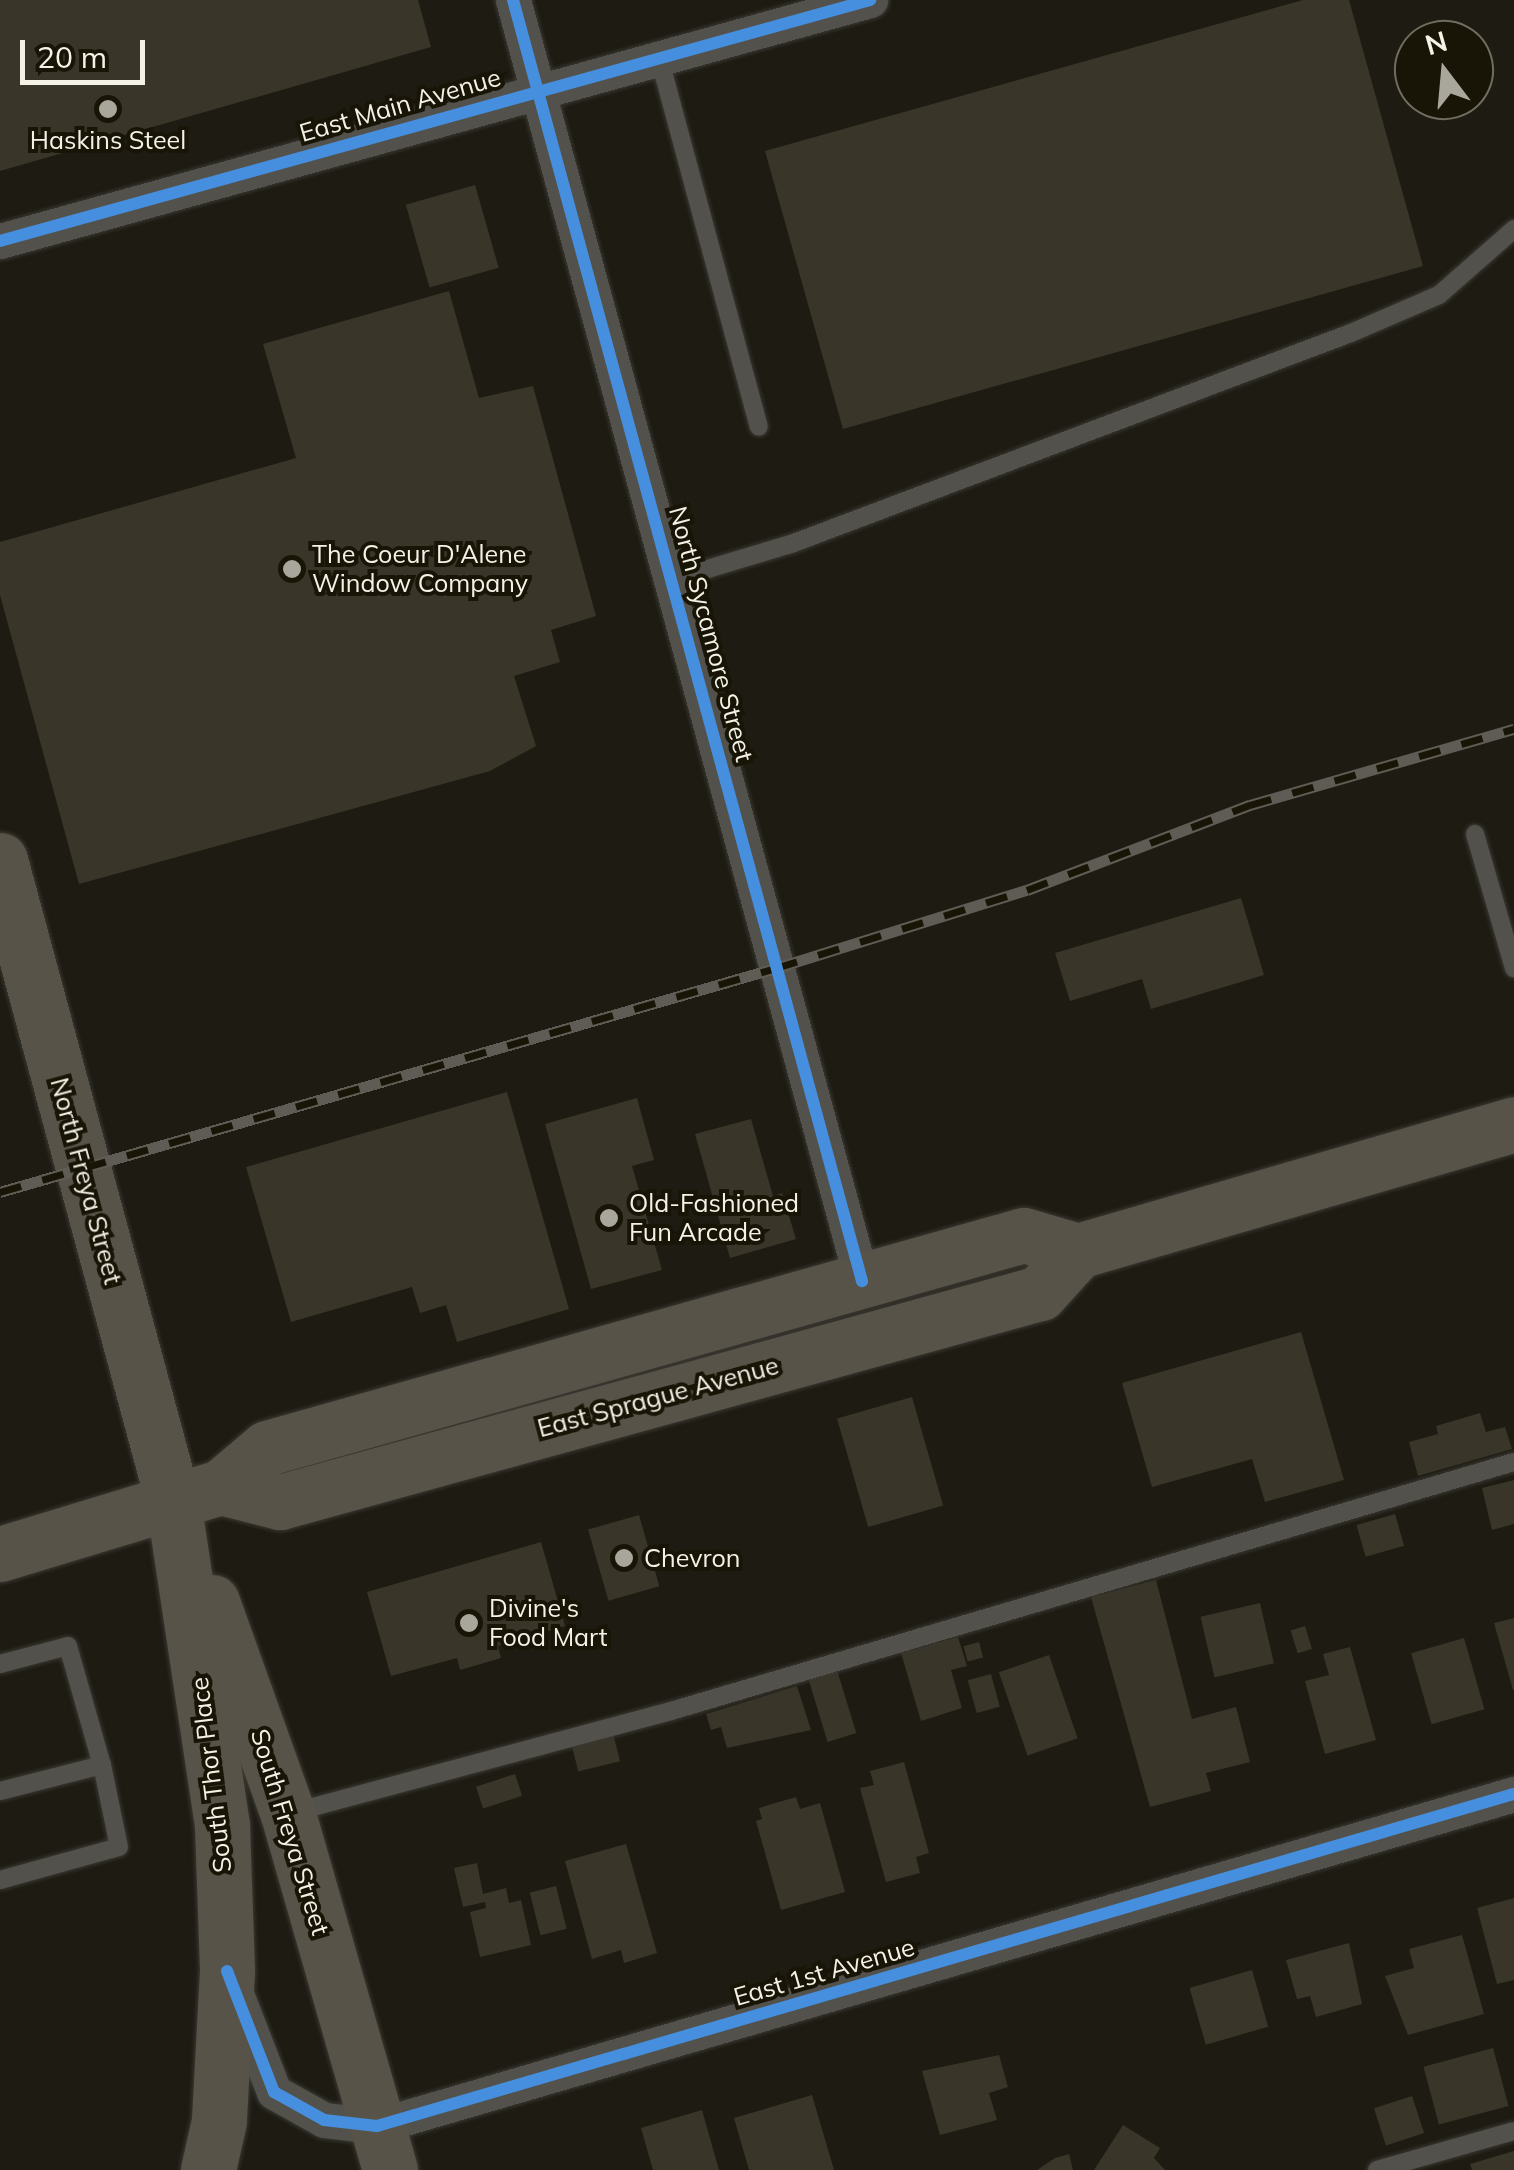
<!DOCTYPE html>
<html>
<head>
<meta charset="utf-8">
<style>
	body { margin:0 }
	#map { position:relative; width:1514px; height:2170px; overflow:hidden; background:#1d1b12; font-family:Mulish,sans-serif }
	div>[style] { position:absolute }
	.building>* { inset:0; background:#393629; transform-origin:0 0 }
	.roads { filter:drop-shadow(0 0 2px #3a3832) drop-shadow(0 0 2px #3a3832) }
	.service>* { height:18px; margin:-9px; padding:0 9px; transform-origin:9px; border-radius:9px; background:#53514b }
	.minor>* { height:35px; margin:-17.5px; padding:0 17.5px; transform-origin:17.5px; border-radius:17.5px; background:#53514b }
	.primary>* { height:55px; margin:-27.5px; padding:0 27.5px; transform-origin:27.5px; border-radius:27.5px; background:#585348 }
	.rail>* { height:11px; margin-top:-5.5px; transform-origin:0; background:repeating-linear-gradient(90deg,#181506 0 22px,#5e5c54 0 44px); box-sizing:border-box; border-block:2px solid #5e5c54 }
	.cycleway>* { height:12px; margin:-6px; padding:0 6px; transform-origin:6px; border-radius:6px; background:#468fdf }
	.dots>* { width:28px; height:28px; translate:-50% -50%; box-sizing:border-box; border:5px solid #181506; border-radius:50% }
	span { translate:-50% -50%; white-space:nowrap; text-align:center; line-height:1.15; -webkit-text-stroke:8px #181506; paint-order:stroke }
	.street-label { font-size:25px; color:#f4f2e7 }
	.poi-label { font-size:25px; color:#f4f2e7 }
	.left { translate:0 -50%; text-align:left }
	.north { position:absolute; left:1394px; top:20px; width:100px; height:100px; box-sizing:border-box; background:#181506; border:2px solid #706d60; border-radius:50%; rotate:344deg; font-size:28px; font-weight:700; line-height:40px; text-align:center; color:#f4f2e7 }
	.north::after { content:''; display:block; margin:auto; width:35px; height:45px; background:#a9a79c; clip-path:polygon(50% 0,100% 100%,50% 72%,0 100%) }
	.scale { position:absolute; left:20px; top:40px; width:125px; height:45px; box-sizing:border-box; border:5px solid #f4f2e7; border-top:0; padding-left:12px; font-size:30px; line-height:35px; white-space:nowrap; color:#f4f2e7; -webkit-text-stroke:8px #181506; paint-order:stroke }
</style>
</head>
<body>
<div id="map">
	<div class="building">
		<div style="clip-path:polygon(0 0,418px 0,431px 47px,0 171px)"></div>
		<div style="clip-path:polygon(1303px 0,1349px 0,1423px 266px,843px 429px,765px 151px)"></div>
		<div style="left:475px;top:185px;width:86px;height:72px;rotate:74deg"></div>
		<div style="clip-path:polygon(449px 291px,479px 398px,533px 386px,596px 616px,551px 630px,560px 662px,514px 676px,536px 746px,490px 771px,79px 884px,0 595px,0 542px,296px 458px,263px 344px)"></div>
		<div style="clip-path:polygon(1241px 898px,1264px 975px,1151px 1009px,1142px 979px,1070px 1001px,1055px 953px)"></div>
		<div style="clip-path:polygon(507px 1092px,569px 1309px,457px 1342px,446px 1305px,420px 1313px,412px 1287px,291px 1322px,246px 1167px)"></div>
		<div style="clip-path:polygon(637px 1098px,654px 1160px,632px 1166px,662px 1270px,591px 1289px,545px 1124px)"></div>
		<div style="clip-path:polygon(751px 1119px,773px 1196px,782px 1193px,796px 1239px,730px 1258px,695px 1134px)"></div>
		<div style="clip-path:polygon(1301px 1332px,1344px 1480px,1265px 1502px,1252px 1459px,1152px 1487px,1122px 1383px)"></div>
		<div style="left:912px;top:1397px;width:113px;height:78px;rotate:74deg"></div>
		<div style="clip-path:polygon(1480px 1413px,1486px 1432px,1505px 1427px,1512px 1449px,1418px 1476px,1409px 1442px,1438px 1434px,1436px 1426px)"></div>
		<div style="clip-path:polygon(1514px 1480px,1514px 1524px,1492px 1530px,1482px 1488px)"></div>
		<div style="left:1395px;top:1514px;width:33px;height:40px;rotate:74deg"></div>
		<div style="left:639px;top:1515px;width:74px;height:53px;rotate:74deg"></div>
		<div style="clip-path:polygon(541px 1542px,565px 1626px,498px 1646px,501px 1658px,460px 1670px,457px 1658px,391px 1676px,367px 1592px)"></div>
		<div style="clip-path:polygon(1156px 1580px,1192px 1719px,1236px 1707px,1250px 1762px,1206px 1773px,1211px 1791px,1150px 1807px,1091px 1597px)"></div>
		<div style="left:1260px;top:1603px;width:62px;height:61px;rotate:77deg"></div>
		<div style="clip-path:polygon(1514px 1618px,1514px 1690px,1513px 1690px,1494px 1623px)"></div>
		<div style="left:1305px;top:1626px;width:24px;height:15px;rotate:73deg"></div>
		<div style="clip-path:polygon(958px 1637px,967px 1666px,951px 1670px,962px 1708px,921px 1721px,901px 1653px)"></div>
		<div style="left:1464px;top:1638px;width:74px;height:55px;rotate:74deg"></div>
		<div style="left:979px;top:1642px;width:16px;height:16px;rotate:75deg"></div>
		<div style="clip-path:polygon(1350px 1647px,1376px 1740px,1325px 1754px,1305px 1681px,1329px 1675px,1323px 1654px)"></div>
		<div style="left:1049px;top:1655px;width:88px;height:53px;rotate:71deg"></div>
		<div style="left:837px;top:1670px;width:66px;height:30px;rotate:73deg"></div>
		<div style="left:991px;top:1674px;width:34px;height:24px;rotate:75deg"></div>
		<div style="clip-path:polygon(797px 1686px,811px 1730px,727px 1748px,721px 1727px,711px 1730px,706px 1714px)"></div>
		<div style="left:613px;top:1733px;width:29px;height:43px;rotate:76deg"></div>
		<div style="clip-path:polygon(904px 1762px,929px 1853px,916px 1857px,920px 1873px,886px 1882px,860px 1788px,874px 1785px,870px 1771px)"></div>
		<div style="left:515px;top:1774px;width:23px;height:41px;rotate:72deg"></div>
		<div style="clip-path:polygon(796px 1797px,800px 1809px,820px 1803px,845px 1892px,781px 1910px,756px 1821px,762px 1819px,759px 1808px)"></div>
		<div style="clip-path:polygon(626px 1844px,657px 1953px,624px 1963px,621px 1950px,592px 1959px,565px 1861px)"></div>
		<div style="clip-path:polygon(477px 1863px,483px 1894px,506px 1888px,509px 1903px,521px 1900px,531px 1945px,480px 1957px,470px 1912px,486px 1908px,485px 1902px,463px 1907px,454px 1868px)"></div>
		<div style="left:556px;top:1886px;width:44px;height:27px;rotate:76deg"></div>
		<div style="clip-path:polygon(1514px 1898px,1514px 1980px,1497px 1984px,1477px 1908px)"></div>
		<div style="clip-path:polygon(1462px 1935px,1484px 2014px,1408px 2035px,1385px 1976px,1414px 1968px,1409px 1949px)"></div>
		<div style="clip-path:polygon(1349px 1943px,1362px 2004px,1316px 2017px,1310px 1996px,1297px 1999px,1286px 1960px)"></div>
		<div style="left:1252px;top:1970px;width:59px;height:65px;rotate:74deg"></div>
		<div style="left:1493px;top:2048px;width:60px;height:72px;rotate:75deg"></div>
		<div style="clip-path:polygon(999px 2055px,1008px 2087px,989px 2093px,997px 2120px,940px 2135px,922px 2071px)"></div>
		<div style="clip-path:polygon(812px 2095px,834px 2170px,749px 2170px,734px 2118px)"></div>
		<div style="left:1412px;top:2096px;width:39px;height:40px;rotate:72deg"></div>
		<div style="clip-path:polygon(702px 2110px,719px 2170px,653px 2170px,641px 2128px)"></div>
		<div style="clip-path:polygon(1123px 2125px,1160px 2148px,1154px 2158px,1165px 2170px,1094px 2170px)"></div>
		<div style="clip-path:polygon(1514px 2151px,1514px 2170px,1472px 2170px,1470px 2164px)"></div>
		<div style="clip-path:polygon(1069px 2154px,1073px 2170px,1037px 2170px,1055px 2158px)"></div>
	</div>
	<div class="roads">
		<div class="service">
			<div style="left:659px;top:57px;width:383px;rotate:74.9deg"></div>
			<div style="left:674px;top:579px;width:122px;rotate:-16.7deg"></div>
			<div style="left:791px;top:544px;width:598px;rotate:-20.65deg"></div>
			<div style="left:1351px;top:333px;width:96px;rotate:-23.4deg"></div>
			<div style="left:1439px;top:295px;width:100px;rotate:-41.3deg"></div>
			<div style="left:1475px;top:834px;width:140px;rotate:73.8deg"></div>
			<div style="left:0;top:1664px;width:70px;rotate:-14.8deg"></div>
			<div style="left:68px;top:1646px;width:124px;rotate:74.1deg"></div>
			<div style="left:102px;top:1765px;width:105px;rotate:165.7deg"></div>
			<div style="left:294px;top:1812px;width:390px;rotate:-15deg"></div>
			<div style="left:671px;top:1711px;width:879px;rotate:-16.46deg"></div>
			<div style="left:0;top:1880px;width:123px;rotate:-15.5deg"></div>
			<div style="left:119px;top:1847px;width:84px;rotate:-101.7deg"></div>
			<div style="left:1377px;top:2170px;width:142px;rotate:-15.9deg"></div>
		</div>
		<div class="minor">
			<div style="left:513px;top:0;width:1328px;rotate:74.76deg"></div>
			<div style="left:0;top:241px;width:903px;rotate:-15.48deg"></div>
			<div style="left:235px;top:1991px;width:108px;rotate:68.9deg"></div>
			<div style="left:274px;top:2092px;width:57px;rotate:29.2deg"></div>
			<div style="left:324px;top:2120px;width:53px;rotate:6.5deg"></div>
			<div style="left:377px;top:2126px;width:1184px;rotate:-16.28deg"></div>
		</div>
		<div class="primary">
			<div style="left:0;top:860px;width:664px;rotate:74.9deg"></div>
			<div style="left:173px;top:1501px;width:329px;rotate:81.4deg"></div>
			<div style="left:222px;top:1826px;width:145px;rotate:88deg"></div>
			<div style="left:227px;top:1971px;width:150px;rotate:93.1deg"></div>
			<div style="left:219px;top:2121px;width:50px;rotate:102.7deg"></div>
			<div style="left:221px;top:1487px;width:61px;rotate:14.3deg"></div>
			<div style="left:280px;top:1502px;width:788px;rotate:-15.38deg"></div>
			<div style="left:1040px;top:1293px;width:57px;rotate:-47.9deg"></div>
			<div style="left:0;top:1554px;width:231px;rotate:-16.9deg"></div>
			<div style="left:221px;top:1487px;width:60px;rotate:-40.3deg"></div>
			<div style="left:267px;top:1448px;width:786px;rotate:-15.72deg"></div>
			<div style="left:1024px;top:1235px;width:56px;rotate:16.5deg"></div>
			<div style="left:1078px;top:1251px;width:454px;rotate:-16.2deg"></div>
			<div style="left:212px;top:1602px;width:225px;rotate:70.3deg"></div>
			<div style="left:288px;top:1814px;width:370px;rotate:74deg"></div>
		</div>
	</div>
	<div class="rail">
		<div style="left:0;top:1192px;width:808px;rotate:-16.1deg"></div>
		<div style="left:776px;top:968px;width:263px;rotate:-17.3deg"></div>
		<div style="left:1027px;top:890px;width:239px;rotate:-20.9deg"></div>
		<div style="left:1250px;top:805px;width:275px;rotate:-16.1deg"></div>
	</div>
	<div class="cycleway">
		<div style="left:513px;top:0;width:1328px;rotate:74.76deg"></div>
		<div style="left:0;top:241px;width:903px;rotate:-15.48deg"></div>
		<div style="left:227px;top:1971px;width:130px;rotate:68.8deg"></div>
		<div style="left:274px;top:2092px;width:57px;rotate:29.2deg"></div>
		<div style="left:324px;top:2120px;width:53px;rotate:6.5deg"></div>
		<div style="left:377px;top:2126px;width:1184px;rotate:-16.28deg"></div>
	</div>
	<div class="dots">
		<div style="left:108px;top:109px;background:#a9a79c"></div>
		<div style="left:292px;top:569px;background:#a9a79c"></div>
		<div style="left:609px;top:1218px;background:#a9a79c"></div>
		<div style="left:624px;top:1558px;background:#a9a79c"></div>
		<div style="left:469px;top:1623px;background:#a9a79c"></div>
	</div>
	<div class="street-label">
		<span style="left:400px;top:105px;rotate:-16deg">East Main Avenue</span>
		<span style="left:711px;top:634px;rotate:75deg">North Sycamore Street</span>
		<span style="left:86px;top:1181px;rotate:75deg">North Freya Street</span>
		<span style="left:658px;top:1397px;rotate:-15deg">East Sprague Avenue</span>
		<span style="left:211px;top:1775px;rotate:-97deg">South Thor Place</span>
		<span style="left:290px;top:1832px;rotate:73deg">South Freya Street</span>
		<span style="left:824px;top:1972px;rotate:-16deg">East 1st Avenue</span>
	</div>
	<div class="poi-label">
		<span style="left:108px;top:140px">Haskins Steel</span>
		<span class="left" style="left:312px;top:569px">The Coeur D'Alene<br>Window Company</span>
		<span class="left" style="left:629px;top:1218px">Old-Fashioned<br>Fun Arcade</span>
		<span class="left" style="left:644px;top:1558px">Chevron</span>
		<span class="left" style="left:489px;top:1623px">Divine's<br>Food Mart</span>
	</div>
	<div class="north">N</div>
	<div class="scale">20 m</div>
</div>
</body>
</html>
